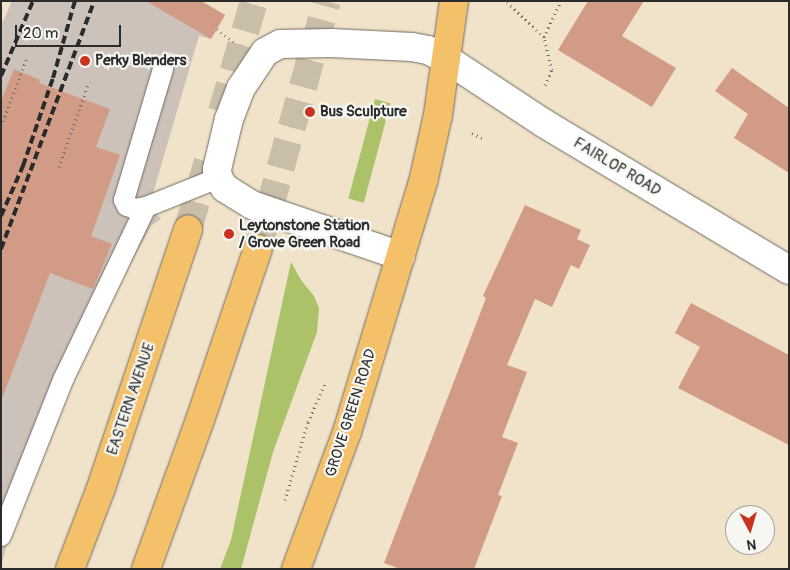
<!DOCTYPE html>
<html>
<head>
<meta charset="utf-8">
<style>
	body { margin:0 }
	#map { position:relative; width:790px; height:570px; overflow:hidden; background:#f1e3c9; font-family:Pangolin,sans-serif }
	div>[style] { position:absolute }
	.industrial>* { inset:0; background:#ccc2b9 }
	.green>* { inset:0; background:#abc268; transform-origin:0 0 }
	.building>* { inset:0; background:#d29b85 }
	.trunk-tunnel>* { height:28px; margin-top:-14px; transform-origin:0; background:repeating-linear-gradient(90deg,#c9bea9 0 28px,transparent 0 42px) }
	.path>* { height:3px; margin-top:-1.5px; transform-origin:0; background:repeating-linear-gradient(90deg,#706b62 0 1px,transparent 0 5px) }
	.roads { filter:drop-shadow(0 0 1px #706b62) drop-shadow(0 0 1px #706b62) }
	.service>* { height:20px; margin:-10px; padding:0 10px; transform-origin:10px; border-radius:10px; background:#fff }
	.minor>* { height:28px; margin:-14px; padding:0 14px; transform-origin:14px; border-radius:14px; background:#fff }
	.tertiary>* { height:28px; margin:-14px; padding:0 14px; transform-origin:14px; border-radius:14px; background:#fff }
	.primary>* { height:28px; margin:-14px; padding:0 14px; transform-origin:14px; border-radius:14px; background:#f4c16a }
	.trunk>* { height:28px; margin:-14px; padding:0 14px; transform-origin:14px; border-radius:14px; background:#f4c16a }
	.rail>* { height:4px; margin-top:-2px; transform-origin:0; background:repeating-linear-gradient(90deg,#2b2b2b 0 8px,transparent 0 12px) }
	.dots>* { width:14px; height:14px; translate:-50% -50%; box-sizing:border-box; border:2px solid #f6f6f2; border-radius:50% }
	span { translate:-50% -50%; white-space:nowrap; text-align:center; line-height:1.15; -webkit-text-stroke:4.5px #f6f6f2; paint-order:stroke }
	.poi-label { font-size:15px; color:#2b2b2b; font-weight:700 }
	.left { translate:0 -50%; text-align:left }
	.street-label { font-size:15px; color:#2b2b2b }
	.frame { position:absolute; inset:0; border:2px solid #2b2b2b; pointer-events:none }
	.north { position:absolute; left:725px; top:505px; width:50px; height:50px; box-sizing:border-box; background:#f6f6f2; border:1px solid #a5a5a2; border-radius:50%; rotate:174deg; font-size:14px; font-weight:700; line-height:20px; text-align:center; color:#2b2b2b }
	.north::after { content:''; display:block; margin:auto; width:18px; height:22px; background:#c8321e; clip-path:polygon(50% 0,100% 100%,50% 72%,0 100%) }
	.scale { position:absolute; left:15px; top:25px; width:106px; height:22px; box-sizing:border-box; border:2px solid #2b2b2b; border-top:0; padding-left:6px; font-size:15px; line-height:18px; white-space:nowrap; color:#2b2b2b; -webkit-text-stroke:4px #f6f6f2; paint-order:stroke }
</style>
</head>
<body>
<div id="map">
	<div class="industrial">
		<div style="clip-path:polygon(12px 1px,201px 1px,225px 15px,211px 39px,199px 36px,154px 190px,154px 211px,161px 219px,152px 225px,62px 385px,7px 544px,1px 567px,1px 26px)"></div>
	</div>
	<div class="green">
		<div style="left:375px;top:99px;width:16px;height:103px;rotate:15deg"></div>
		<div style="clip-path:polygon(291px 262px,301px 280px,314px 296px,319px 308px,317px 332px,273px 452px,241px 569px,220px 569px,231px 540px)"></div>
	</div>
	<div class="building">
		<div style="clip-path:polygon(146px 1px,201px 1px,225px 15px,211px 39px)"></div>
		<div style="clip-path:polygon(588px 1px,644px 1px,622px 36px,676px 68px,652px 107px,558px 50px)"></div>
		<div style="clip-path:polygon(732px 68px,789px 108px,789px 173px,734px 138px,748px 114px,715px 91px)"></div>
		<div style="clip-path:polygon(14px 69px,40px 80px,39px 83px,110px 109px,96px 147px,120px 155px,91px 236px,112px 244px,93px 289px,50px 273px,3px 396px,1px 395px,1px 101px)"></div>
		<div style="clip-path:polygon(525px 205px,581px 230px,577px 239px,590px 245px,579px 269px,571px 265px,552px 307px,535px 299px,507px 365px,527px 372px,502px 437px,518px 443px,498px 495px,502px 496px,474px 569px,400px 569px,384px 563px,486px 298px,483px 296px)"></div>
		<div style="clip-path:polygon(691px 303px,789px 355px,789px 445px,678px 388px,700px 347px,675px 333px)"></div>
	</div>
	<div class="trunk-tunnel">
		<div style="left:222px;top:112px;width:116px;rotate:-73.9deg"></div>
		<div style="left:188px;top:229px;width:71px;rotate:-73.6deg"></div>
		<div style="left:258px;top:249px;width:257px;rotate:-74.5deg"></div>
	</div>
	<div class="path">
		<div style="left:507px;top:2px;width:51px;rotate:43.4deg"></div>
		<div style="left:217px;top:29px;width:21px;rotate:37deg"></div>
		<div style="left:545px;top:85px;width:17px;rotate:-65deg"></div>
		<div style="left:552px;top:70px;width:34px;rotate:-104deg"></div>
		<div style="left:544px;top:37px;width:40px;rotate:-65deg"></div>
		<div style="left:1px;top:126px;width:73px;rotate:-69.1deg"></div>
		<div style="left:472px;top:133px;width:13px;rotate:27deg"></div>
		<div style="left:59px;top:167px;width:90px;rotate:-70.6deg"></div>
		<div style="left:285px;top:500px;width:81px;rotate:-73.6deg"></div>
		<div style="left:308px;top:422px;width:45px;rotate:-66.3deg"></div>
	</div>
	<div class="roads">
		<div class="service">
			<div style="left:146px;top:207px;width:11px;rotate:170deg"></div>
			<div style="left:135px;top:209px;width:9px;rotate:-159deg"></div>
			<div style="left:127px;top:206px;width:7px;rotate:-117deg"></div>
			<div style="left:124px;top:200px;width:137px;rotate:-73.4deg"></div>
			<div style="left:1px;top:536px;width:170px;rotate:-68.3deg"></div>
			<div style="left:64px;top:378px;width:190px;rotate:-64.4deg"></div>
			<div style="left:146px;top:207px;width:78px;rotate:-21.9deg"></div>
		</div>
		<div class="minor">
			<div style="left:401px;top:256px;width:157px;rotate:-161.1deg"></div>
			<div style="left:252px;top:205px;width:32px;rotate:-148deg"></div>
			<div style="left:225px;top:188px;width:12px;rotate:-125deg"></div>
			<div style="left:218px;top:178px;width:9px;rotate:-96deg"></div>
			<div style="left:217px;top:169px;width:51px;rotate:-76.5deg"></div>
			<div style="left:229px;top:119px;width:33px;rotate:-69deg"></div>
			<div style="left:241px;top:88px;width:43px;rotate:-56.3deg"></div>
			<div style="left:265px;top:52px;width:17px;rotate:-28deg"></div>
			<div style="left:280px;top:44px;width:51px;rotate:-1.1deg"></div>
			<div style="left:331px;top:43px;width:81px;rotate:2.8deg"></div>
			<div style="left:412px;top:47px;width:16px;rotate:11deg"></div>
			<div style="left:428px;top:50px;width:22px;rotate:27deg"></div>
		</div>
		<div class="tertiary">
			<div style="left:448px;top:60px;width:116px;rotate:33.4deg"></div>
			<div style="left:545px;top:124px;width:284px;rotate:30.9deg"></div>
		</div>
		<div class="primary">
			<div style="left:296px;top:569px;width:146px;rotate:-69.6deg"></div>
			<div style="left:347px;top:432px;width:265px;rotate:-73.1deg"></div>
			<div style="left:424px;top:178px;width:65px;rotate:-77.5deg"></div>
			<div style="left:438px;top:115px;width:115px;rotate:-82deg"></div>
		</div>
		<div class="trunk">
			<div style="left:70px;top:569px;width:84px;rotate:-69deg"></div>
			<div style="left:100px;top:491px;width:276px;rotate:-71.4deg"></div>
			<div style="left:146px;top:569px;width:158px;rotate:-70.1deg"></div>
			<div style="left:200px;top:420px;width:181px;rotate:-71.3deg"></div>
		</div>
	</div>
	<div class="rail">
		<div style="left:1px;top:76px;width:82px;rotate:-66.9deg"></div>
		<div style="left:1px;top:216px;width:55px;rotate:-66.3deg"></div>
		<div style="left:23px;top:166px;width:93px;rotate:-71.2deg"></div>
		<div style="left:53px;top:78px;width:80px;rotate:-74.1deg"></div>
		<div style="left:1px;top:249px;width:265px;rotate:-69.4deg"></div>
	</div>
	<div class="dots">
		<div style="left:85px;top:61px;background:#c8321e"></div>
		<div style="left:310px;top:112px;background:#c8321e"></div>
		<div style="left:229px;top:234px;background:#c8321e"></div>
	</div>
	<div class="poi-label">
		<span class="left" style="left:95px;top:61px">Perky Blenders</span>
		<span class="left" style="left:320px;top:112px">Bus Sculpture</span>
		<span class="left" style="left:239px;top:234px">Leytonstone Station<br>/ Grove Green Road</span>
	</div>
	<div class="street-label">
		<span style="left:617px;top:167px;rotate:31deg">FAIRLOP ROAD</span>
		<span style="left:131px;top:399px;rotate:-71deg">EASTERN AVENUE</span>
		<span style="left:351px;top:413px;rotate:-72deg">GROVE GREEN ROAD</span>
	</div>
	<div class="frame"></div>
	<div class="north">N</div>
	<div class="scale">20 m</div>
</div>
</body>
</html>
